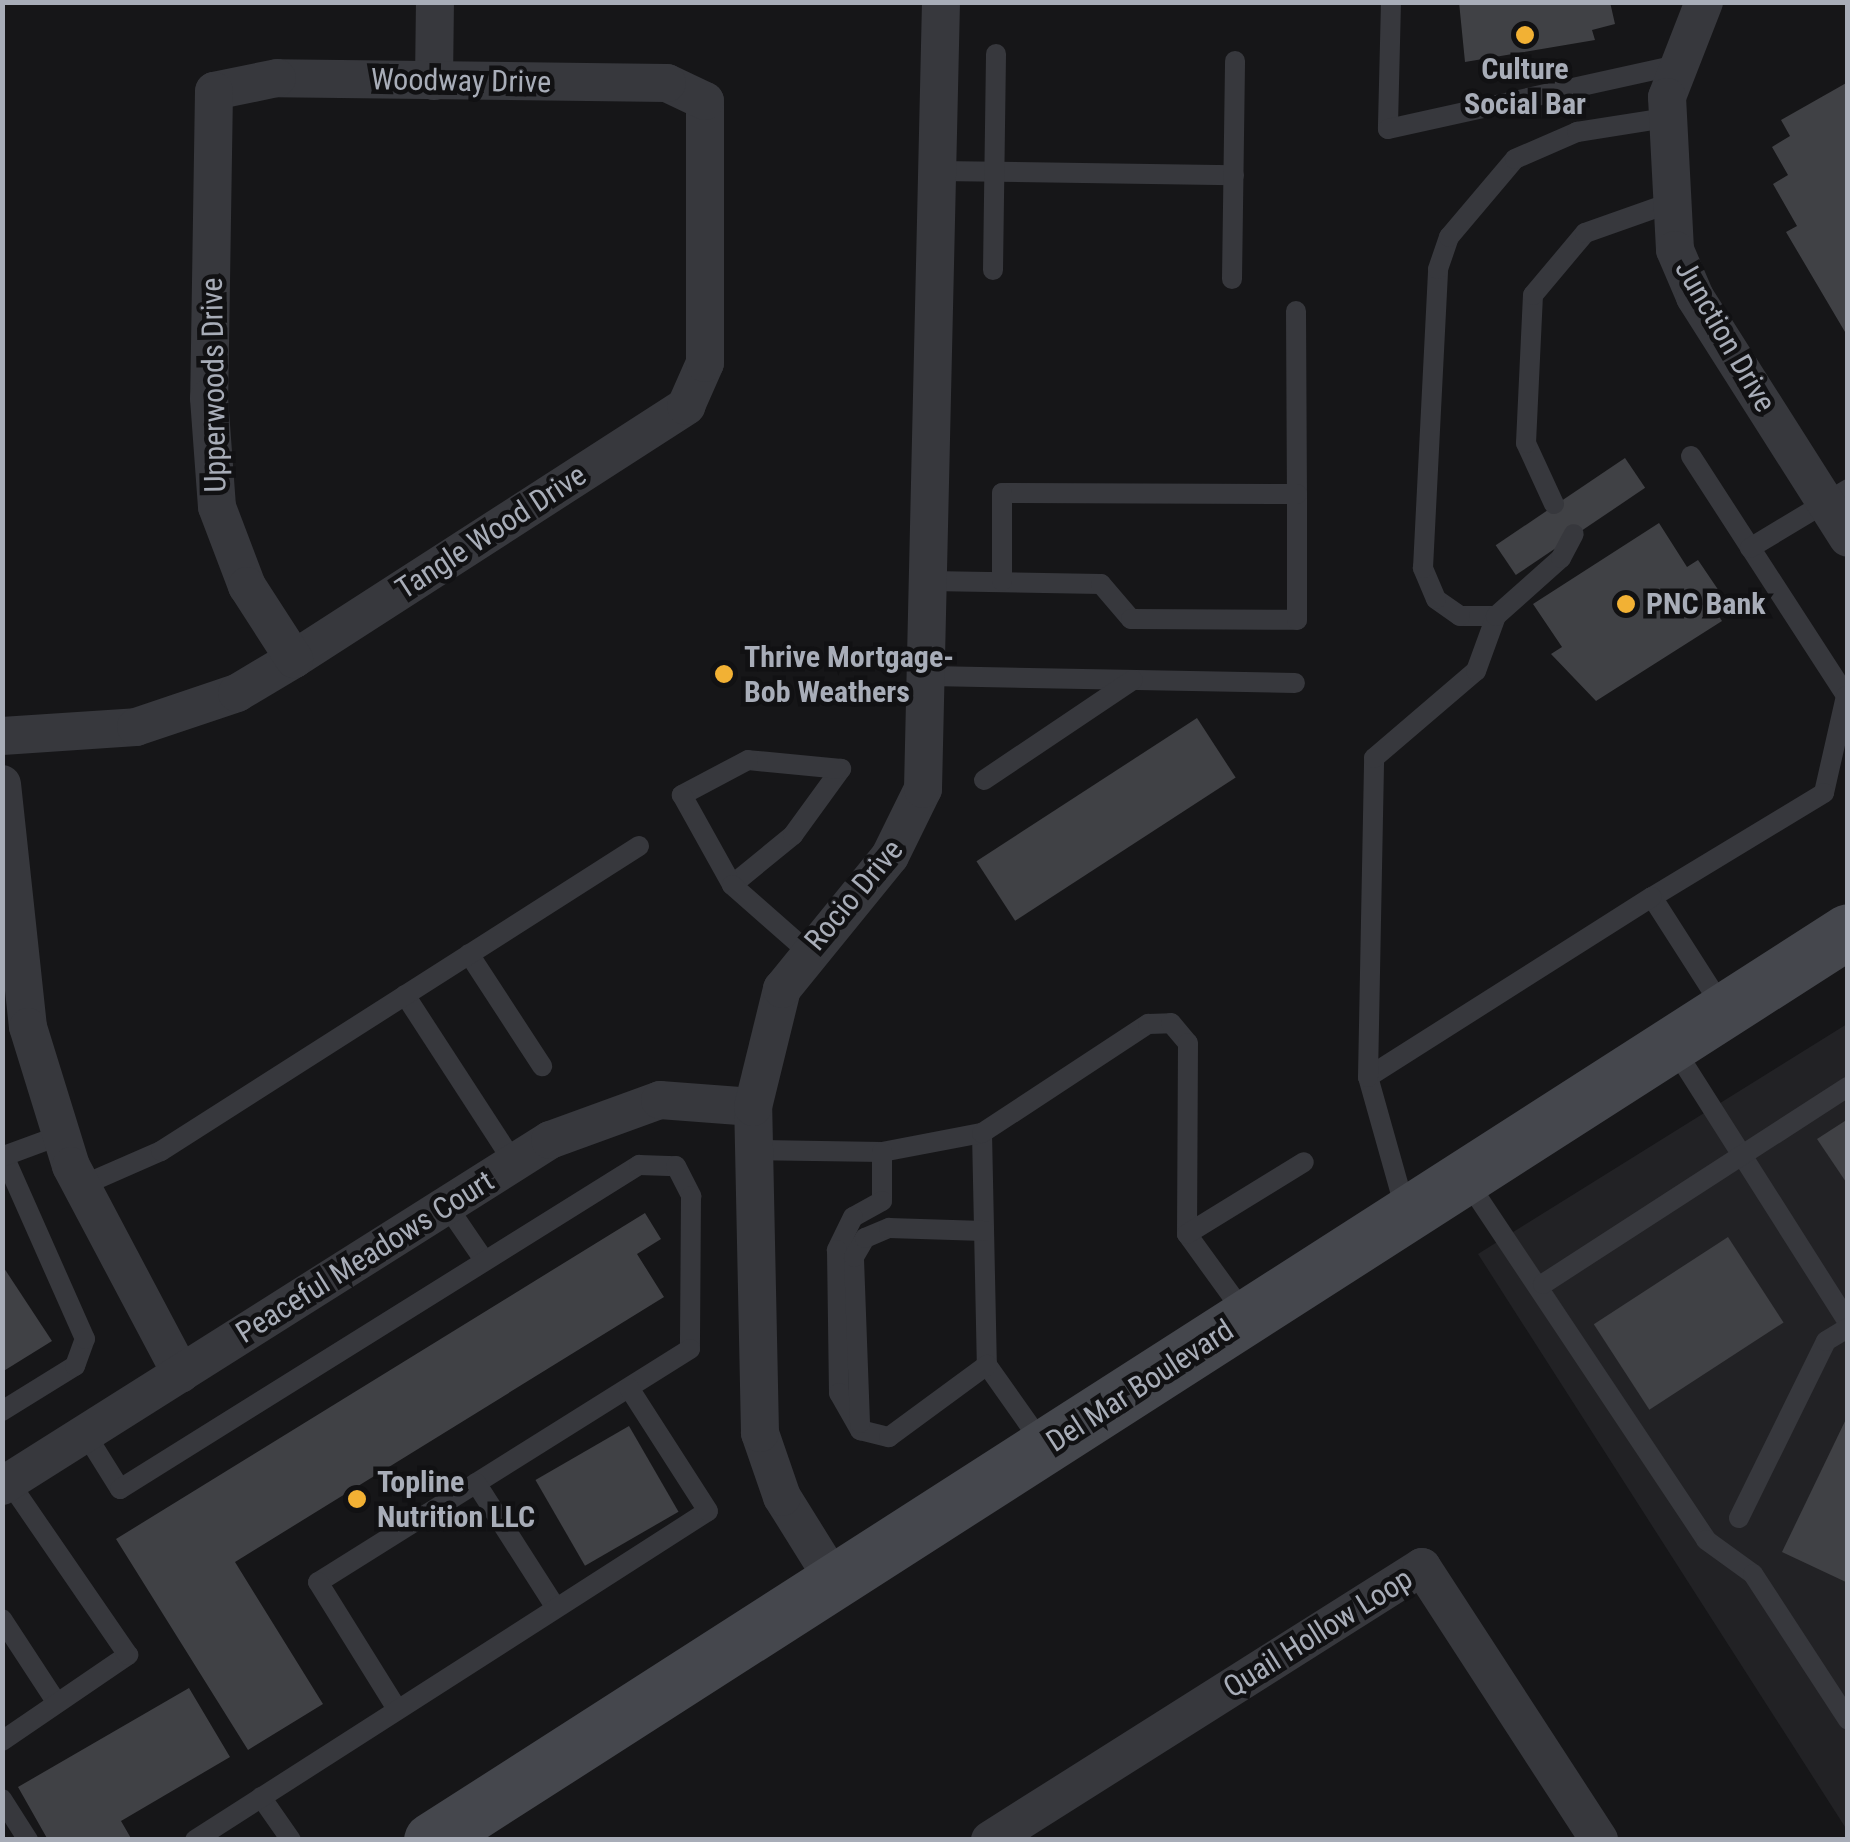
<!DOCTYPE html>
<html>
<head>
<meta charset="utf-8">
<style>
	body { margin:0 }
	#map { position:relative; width:1850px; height:1842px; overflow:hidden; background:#161618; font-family:"Roboto Condensed",sans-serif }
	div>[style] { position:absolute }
	.built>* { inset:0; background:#222225 }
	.building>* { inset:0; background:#404145; transform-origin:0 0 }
	.service>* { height:20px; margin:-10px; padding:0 10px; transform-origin:10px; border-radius:10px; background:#37383d }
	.minor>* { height:38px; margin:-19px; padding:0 19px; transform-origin:19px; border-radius:19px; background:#37383d }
	.secondary>* { height:55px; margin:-27.5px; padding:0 27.5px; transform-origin:27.5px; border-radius:27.5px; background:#45474d }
	.dots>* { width:28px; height:28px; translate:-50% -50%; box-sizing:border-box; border:5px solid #111113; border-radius:50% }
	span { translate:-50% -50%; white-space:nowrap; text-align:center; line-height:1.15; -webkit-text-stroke:9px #111113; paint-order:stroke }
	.poi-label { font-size:30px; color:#a8adb8; font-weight:700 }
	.left { translate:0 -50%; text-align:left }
	.street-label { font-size:30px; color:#a8adb8 }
	.frame { position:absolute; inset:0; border:5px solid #a8adb8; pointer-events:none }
</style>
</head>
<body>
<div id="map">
	<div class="built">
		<div style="clip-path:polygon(1847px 1024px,1847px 1830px,1478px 1254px)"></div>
	</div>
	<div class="building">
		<div style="clip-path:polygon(1459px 2px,1610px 2px,1615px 24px,1592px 30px,1595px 40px,1465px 62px)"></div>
		<div style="clip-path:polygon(1848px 82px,1848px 337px,1786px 232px,1797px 226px,1773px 184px,1788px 175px,1772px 147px,1790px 136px,1781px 120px)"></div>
		<div style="left:1625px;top:458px;width:36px;height:156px;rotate:56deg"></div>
		<div style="clip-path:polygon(1659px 523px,1687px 567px,1698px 560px,1719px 591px,1707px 598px,1722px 621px,1596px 701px,1551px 654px,1562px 647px,1533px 604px)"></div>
		<div style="left:1197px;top:718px;width:71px;height:263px;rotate:57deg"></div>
		<div style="clip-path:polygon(1848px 1119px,1848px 1185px,1817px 1139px)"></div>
		<div style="clip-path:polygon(645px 1213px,661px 1239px,637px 1254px,664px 1297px,235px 1562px,323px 1704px,248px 1750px,116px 1539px)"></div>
		<div style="left:1728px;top:1237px;width:102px;height:160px;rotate:57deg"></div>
		<div style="clip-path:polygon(2px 1265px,52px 1341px,2px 1372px)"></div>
		<div style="clip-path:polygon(1848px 1415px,1848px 1583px,1782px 1552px)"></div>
		<div style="left:629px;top:1426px;width:99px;height:108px;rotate:60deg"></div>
		<div style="clip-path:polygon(189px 1688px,230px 1757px,121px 1821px,132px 1840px,48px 1840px,18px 1787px)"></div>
	</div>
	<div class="service">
		<div style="left:1391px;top:2px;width:127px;rotate:91.4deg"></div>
		<div style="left:1388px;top:129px;width:296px;rotate:-12.5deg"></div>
		<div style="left:938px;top:171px;width:296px;rotate:0.8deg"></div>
		<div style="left:993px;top:270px;width:216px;rotate:-89.2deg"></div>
		<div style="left:1232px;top:279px;width:218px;rotate:-89.2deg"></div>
		<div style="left:1296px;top:311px;width:183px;rotate:89.7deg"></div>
		<div style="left:1691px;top:456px;width:286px;rotate:57.1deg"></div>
		<div style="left:1846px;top:696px;width:99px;rotate:102.8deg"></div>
		<div style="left:1824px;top:793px;width:201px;rotate:148.8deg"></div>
		<div style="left:1652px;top:897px;width:132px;rotate:57.4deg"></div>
		<div style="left:1554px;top:504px;width:67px;rotate:-114.7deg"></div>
		<div style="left:1526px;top:443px;width:148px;rotate:-87.3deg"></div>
		<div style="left:1533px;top:295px;width:81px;rotate:-50deg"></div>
		<div style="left:1585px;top:233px;width:87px;rotate:-19.5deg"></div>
		<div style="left:1750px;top:548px;width:114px;rotate:-31deg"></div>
		<div style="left:930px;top:581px;width:171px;rotate:1deg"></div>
		<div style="left:1101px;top:584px;width:46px;rotate:49.4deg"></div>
		<div style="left:1131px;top:619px;width:166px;rotate:0.3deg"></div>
		<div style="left:1297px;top:620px;width:126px;rotate:-90deg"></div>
		<div style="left:1297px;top:494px;width:295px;rotate:-179.8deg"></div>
		<div style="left:1002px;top:493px;width:88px;rotate:90deg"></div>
		<div style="left:1496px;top:616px;width:36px;rotate:180deg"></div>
		<div style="left:1460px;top:616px;width:29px;rotate:-145deg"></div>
		<div style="left:1436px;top:599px;width:34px;rotate:-113deg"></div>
		<div style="left:1423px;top:568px;width:299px;rotate:-87.1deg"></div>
		<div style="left:1438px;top:269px;width:34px;rotate:-71deg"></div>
		<div style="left:1449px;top:237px;width:102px;rotate:-49.8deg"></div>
		<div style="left:1515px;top:159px;width:68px;rotate:-23.5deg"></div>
		<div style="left:1577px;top:132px;width:89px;rotate:-9deg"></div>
		<div style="left:930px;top:676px;width:365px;rotate:1.1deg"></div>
		<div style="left:984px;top:780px;width:179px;rotate:-33.9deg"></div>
		<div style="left:732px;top:885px;width:79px;rotate:-39.3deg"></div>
		<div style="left:793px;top:835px;width:82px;rotate:-54deg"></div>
		<div style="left:841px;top:769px;width:93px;rotate:-174.5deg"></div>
		<div style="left:748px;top:760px;width:75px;rotate:152.1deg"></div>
		<div style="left:682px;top:795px;width:103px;rotate:60.9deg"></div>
		<div style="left:732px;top:885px;width:98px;rotate:41.3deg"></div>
		<div style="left:469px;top:954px;width:134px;rotate:56.9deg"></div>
		<div style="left:405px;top:995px;width:200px;rotate:57deg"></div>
		<div style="left:1672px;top:1045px;width:328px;rotate:57.6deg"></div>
		<div style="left:1368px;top:1077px;width:336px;rotate:-32.4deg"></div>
		<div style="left:982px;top:1133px;width:232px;rotate:88.8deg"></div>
		<div style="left:987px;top:1365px;width:95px;rotate:54.8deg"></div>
		<div style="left:754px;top:1150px;width:128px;rotate:0.9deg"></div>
		<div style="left:882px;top:1152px;width:102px;rotate:-10.8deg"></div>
		<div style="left:982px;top:1133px;width:199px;rotate:-33.3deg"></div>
		<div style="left:1148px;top:1024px;width:23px;rotate:-2deg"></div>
		<div style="left:1171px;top:1023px;width:26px;rotate:50deg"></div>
		<div style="left:1188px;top:1043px;width:191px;rotate:90.3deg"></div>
		<div style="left:1187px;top:1234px;width:99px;rotate:54.1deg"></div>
		<div style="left:882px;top:1152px;width:49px;rotate:90deg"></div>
		<div style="left:882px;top:1201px;width:33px;rotate:151deg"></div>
		<div style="left:853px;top:1217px;width:37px;rotate:116deg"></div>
		<div style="left:837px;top:1250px;width:143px;rotate:89.2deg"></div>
		<div style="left:839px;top:1393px;width:43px;rotate:60.4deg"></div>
		<div style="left:860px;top:1430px;width:30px;rotate:14deg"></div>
		<div style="left:889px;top:1437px;width:122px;rotate:-36.3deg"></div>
		<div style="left:1465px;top:1178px;width:435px;rotate:56.3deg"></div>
		<div style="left:1706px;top:1540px;width:58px;rotate:35.9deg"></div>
		<div style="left:1753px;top:1574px;width:174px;rotate:56.9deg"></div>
		<div style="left:81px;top:1186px;width:87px;rotate:-23.6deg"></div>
		<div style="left:161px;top:1151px;width:567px;rotate:-32.54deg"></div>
		<div style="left:447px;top:1206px;width:65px;rotate:55.6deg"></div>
		<div style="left:1406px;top:1212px;width:140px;rotate:-105.7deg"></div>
		<div style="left:1368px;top:1077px;width:319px;rotate:-88.9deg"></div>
		<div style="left:1374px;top:758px;width:134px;rotate:-40.5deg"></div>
		<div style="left:1476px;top:671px;width:59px;rotate:-70deg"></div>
		<div style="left:1496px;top:616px;width:87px;rotate:-41.7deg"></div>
		<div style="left:1561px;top:558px;width:27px;rotate:-62deg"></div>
		<div style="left:1187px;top:1234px;width:137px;rotate:-31.6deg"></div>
		<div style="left:1543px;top:1284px;width:363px;rotate:-32.9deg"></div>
		<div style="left:2px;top:1411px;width:86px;rotate:-31.7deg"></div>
		<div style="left:75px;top:1366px;width:29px;rotate:-70deg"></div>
		<div style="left:85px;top:1339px;width:200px;rotate:-113.9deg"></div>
		<div style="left:4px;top:1156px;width:61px;rotate:-20.2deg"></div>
		<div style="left:860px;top:1423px;width:166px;rotate:-92.1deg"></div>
		<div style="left:854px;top:1257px;width:22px;rotate:-60deg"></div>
		<div style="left:865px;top:1238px;width:26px;rotate:-23deg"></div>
		<div style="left:889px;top:1228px;width:95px;rotate:1.8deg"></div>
		<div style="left:85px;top:1433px;width:66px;rotate:58deg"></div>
		<div style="left:120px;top:1489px;width:612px;rotate:-31.98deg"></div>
		<div style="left:639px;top:1165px;width:37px;rotate:2deg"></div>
		<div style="left:676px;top:1166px;width:34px;rotate:63deg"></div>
		<div style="left:691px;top:1196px;width:153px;rotate:90.4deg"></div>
		<div style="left:690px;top:1349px;width:439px;rotate:147.9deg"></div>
		<div style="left:318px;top:1582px;width:150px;rotate:58.1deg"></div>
		<div style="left:476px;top:1483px;width:148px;rotate:57.4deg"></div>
		<div style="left:1739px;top:1518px;width:197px;rotate:-63.8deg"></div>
		<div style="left:1826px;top:1341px;width:26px;rotate:-31deg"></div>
		<div style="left:2px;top:1619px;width:100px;rotate:56.8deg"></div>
		<div style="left:2px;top:1741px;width:153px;rotate:-34.3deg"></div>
		<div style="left:128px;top:1655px;width:210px;rotate:-124.5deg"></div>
		<div style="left:261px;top:1797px;width:52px;rotate:55.1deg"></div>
		<div style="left:2px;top:1799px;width:49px;rotate:57.6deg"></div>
		<div style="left:195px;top:1840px;width:609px;rotate:-32.67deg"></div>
		<div style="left:708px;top:1511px;width:146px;rotate:-122.7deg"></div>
	</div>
	<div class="minor">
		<div style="left:1704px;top:2px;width:102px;rotate:111.3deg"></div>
		<div style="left:1667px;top:97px;width:153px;rotate:87deg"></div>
		<div style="left:1675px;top:250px;width:51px;rotate:66.9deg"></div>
		<div style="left:1695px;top:297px;width:285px;rotate:57.6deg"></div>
		<div style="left:434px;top:81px;width:79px;rotate:-89.3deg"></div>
		<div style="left:2px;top:736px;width:134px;rotate:-3.8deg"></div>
		<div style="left:136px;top:727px;width:107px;rotate:-18.6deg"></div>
		<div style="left:237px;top:693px;width:66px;rotate:-30.8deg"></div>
		<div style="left:294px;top:659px;width:467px;rotate:-32.8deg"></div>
		<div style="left:686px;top:406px;width:47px;rotate:-66.2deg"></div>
		<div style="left:705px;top:363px;width:262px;rotate:-90deg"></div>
		<div style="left:705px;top:101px;width:42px;rotate:-154.7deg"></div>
		<div style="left:667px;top:83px;width:390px;rotate:-179.3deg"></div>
		<div style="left:277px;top:78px;width:64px;rotate:168.3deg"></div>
		<div style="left:214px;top:91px;width:307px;rotate:90.9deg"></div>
		<div style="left:209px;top:398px;width:109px;rotate:85.8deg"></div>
		<div style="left:217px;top:507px;width:85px;rotate:69.2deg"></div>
		<div style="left:247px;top:586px;width:87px;rotate:57.2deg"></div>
		<div style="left:2px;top:784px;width:244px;rotate:83.9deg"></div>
		<div style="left:28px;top:1027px;width:145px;rotate:72.8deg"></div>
		<div style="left:71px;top:1166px;width:235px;rotate:62.1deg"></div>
		<div style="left:2px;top:1486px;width:648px;rotate:-32.27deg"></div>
		<div style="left:550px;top:1140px;width:117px;rotate:-20deg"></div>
		<div style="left:660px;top:1100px;width:93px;rotate:4.3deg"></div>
		<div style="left:835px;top:1582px;width:100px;rotate:-121.9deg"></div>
		<div style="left:782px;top:1497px;width:68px;rotate:-109deg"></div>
		<div style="left:760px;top:1433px;width:326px;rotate:-91.2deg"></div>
		<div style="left:753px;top:1107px;width:122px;rotate:-76.2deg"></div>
		<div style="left:782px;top:989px;width:171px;rotate:-50.9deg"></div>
		<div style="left:890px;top:856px;width:75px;rotate:-63.8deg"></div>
		<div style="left:923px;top:789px;width:787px;rotate:-88.69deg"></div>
		<div style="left:990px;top:1840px;width:511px;rotate:-32.29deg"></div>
		<div style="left:1422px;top:1567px;width:325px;rotate:57deg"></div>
	</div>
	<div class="secondary">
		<div style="left:431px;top:1840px;width:1683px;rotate:-32.68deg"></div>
	</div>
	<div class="dots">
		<div style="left:1525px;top:35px;background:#f2b134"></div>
		<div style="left:1626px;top:604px;background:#f2b134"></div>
		<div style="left:724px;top:674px;background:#f2b134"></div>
		<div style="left:357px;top:1499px;background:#f2b134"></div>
	</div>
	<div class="poi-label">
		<span style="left:1525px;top:86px">Culture<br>Social Bar</span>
		<span class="left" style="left:1646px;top:604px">PNC Bank</span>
		<span class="left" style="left:744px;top:674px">Thrive Mortgage-<br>Bob Weathers</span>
		<span class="left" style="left:377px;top:1499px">Topline<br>Nutrition LLC</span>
	</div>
	<div class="street-label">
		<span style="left:461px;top:81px;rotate:1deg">Woodway Drive</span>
		<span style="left:1725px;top:336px;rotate:60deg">Junction Drive</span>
		<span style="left:214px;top:385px;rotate:-91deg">Upperwoods Drive</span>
		<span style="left:491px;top:532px;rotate:-33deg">Tangle Wood Drive</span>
		<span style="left:854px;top:895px;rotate:-50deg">Rocio Drive</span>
		<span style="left:365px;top:1257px;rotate:-32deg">Peaceful Meadows Court</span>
		<span style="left:1140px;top:1386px;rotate:-33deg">Del Mar Boulevard</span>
		<span style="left:1318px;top:1633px;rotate:-32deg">Quail Hollow Loop</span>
	</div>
	<div class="frame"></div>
</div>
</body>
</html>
